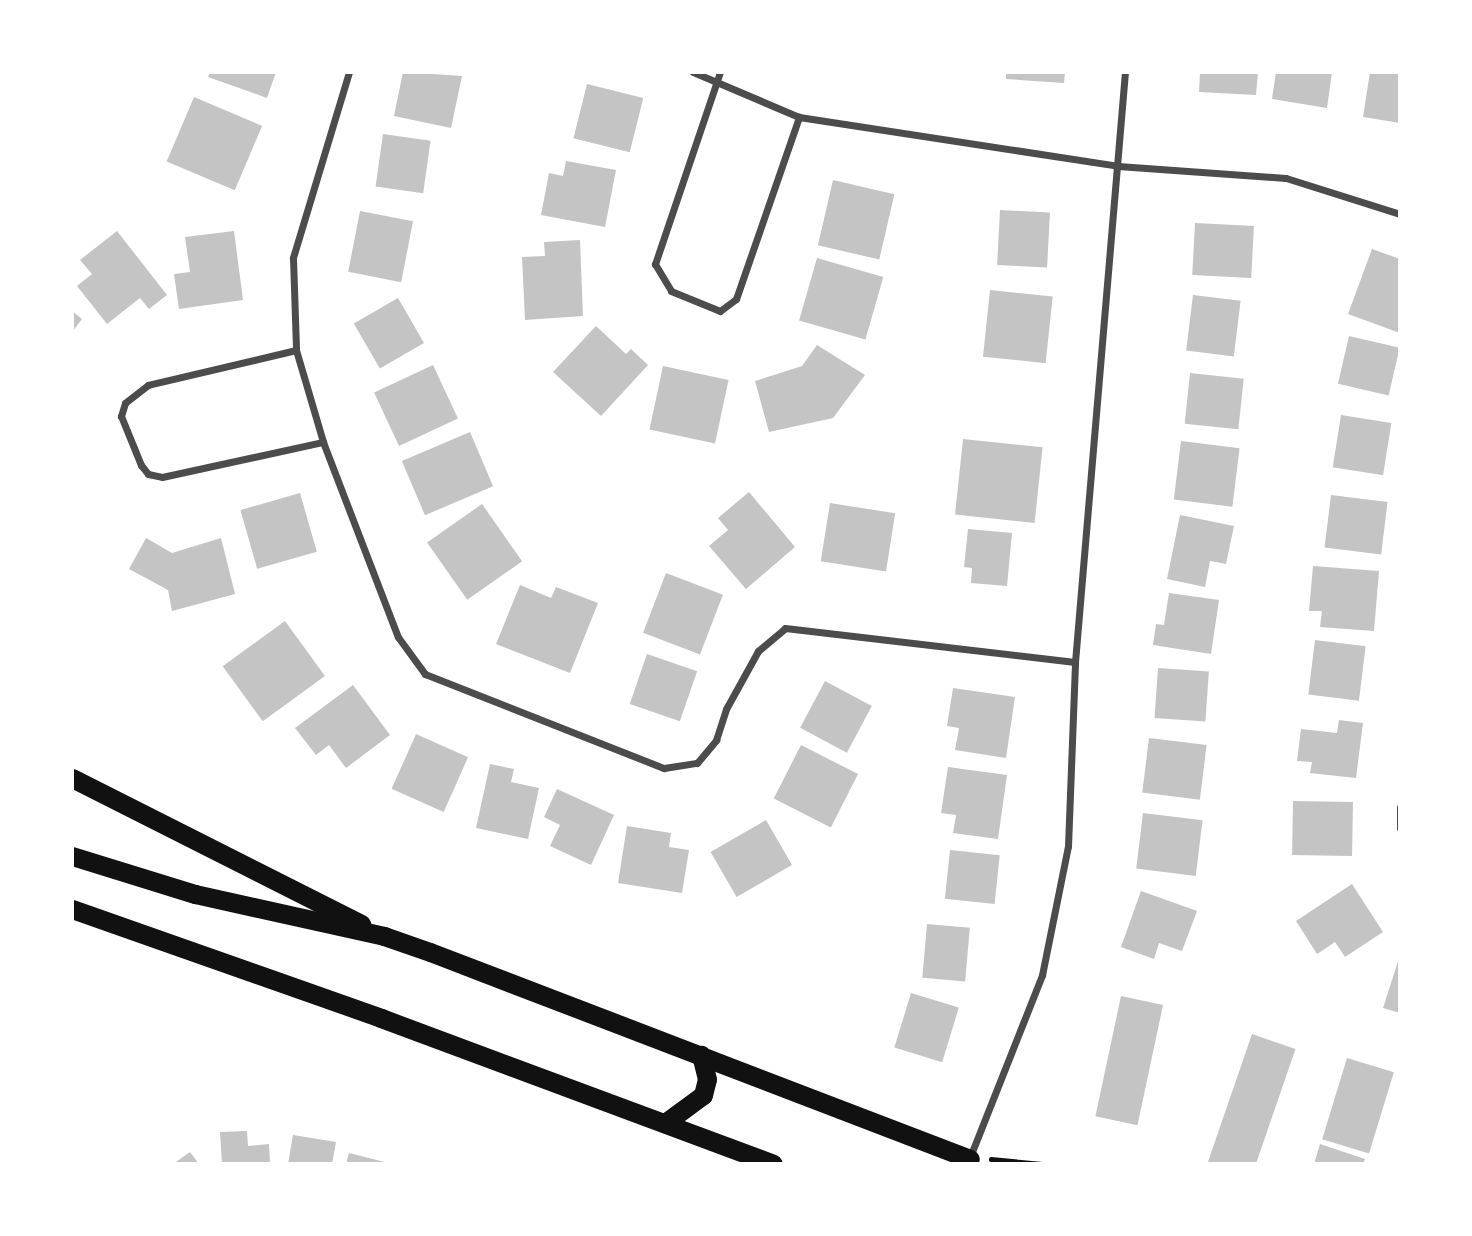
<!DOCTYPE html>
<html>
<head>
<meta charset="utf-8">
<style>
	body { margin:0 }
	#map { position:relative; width:1472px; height:1236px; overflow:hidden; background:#fff; font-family:Spectral,serif }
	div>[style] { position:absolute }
	.building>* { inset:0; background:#c4c4c4; transform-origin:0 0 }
	.path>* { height:4.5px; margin:-2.25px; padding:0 2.25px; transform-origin:2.25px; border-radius:2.25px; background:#111 }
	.minor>* { height:7px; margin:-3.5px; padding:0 3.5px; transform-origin:3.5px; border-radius:3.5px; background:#4c4c4c }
	.trunk>* { height:19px; margin:-9.5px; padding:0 9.5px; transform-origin:9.5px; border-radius:9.5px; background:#111 }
	span { translate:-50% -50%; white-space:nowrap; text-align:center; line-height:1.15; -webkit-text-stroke:5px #fff; paint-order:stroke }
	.frame { position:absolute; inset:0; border:74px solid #fff; pointer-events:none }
</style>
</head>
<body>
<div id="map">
	<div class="building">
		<div style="clip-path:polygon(210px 72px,276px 72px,267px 98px,208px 77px)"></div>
		<div style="clip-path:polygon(403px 72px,462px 76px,451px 128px,394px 116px)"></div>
		<div style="clip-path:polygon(1006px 72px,1065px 72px,1064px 83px,1006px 79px)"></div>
		<div style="clip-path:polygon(1200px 72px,1258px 72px,1256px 95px,1199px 92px)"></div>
		<div style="clip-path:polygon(1276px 72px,1332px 72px,1327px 108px,1272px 99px)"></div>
		<div style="clip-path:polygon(1370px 72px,1400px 72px,1400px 123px,1363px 117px)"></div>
		<div style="left:587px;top:84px;width:58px;height:56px;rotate:14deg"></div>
		<div style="left:194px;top:97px;width:74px;height:70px;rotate:23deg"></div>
		<div style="left:383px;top:134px;width:48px;height:53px;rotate:8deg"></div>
		<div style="clip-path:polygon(566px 161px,616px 170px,605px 227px,541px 215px,549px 173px,563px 176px)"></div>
		<div style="left:833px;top:180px;width:63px;height:67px;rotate:13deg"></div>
		<div style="left:1000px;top:210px;width:50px;height:55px;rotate:3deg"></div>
		<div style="left:360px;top:211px;width:54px;height:62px;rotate:11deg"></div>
		<div style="left:1195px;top:223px;width:59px;height:52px;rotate:3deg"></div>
		<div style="clip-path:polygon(117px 231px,167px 295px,149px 309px,140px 298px,107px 324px,77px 286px,92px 274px,80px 260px)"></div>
		<div style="clip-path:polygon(234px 231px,243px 300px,179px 309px,174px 274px,190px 272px,185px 237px)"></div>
		<div style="clip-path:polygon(580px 240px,583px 316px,525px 320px,522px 257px,545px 256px,544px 242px)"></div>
		<div style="clip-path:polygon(1372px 249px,1400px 259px,1400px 333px,1348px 314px)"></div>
		<div style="left:817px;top:258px;width:69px;height:65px;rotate:16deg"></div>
		<div style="left:990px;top:290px;width:63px;height:67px;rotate:6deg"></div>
		<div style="left:1193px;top:295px;width:48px;height:56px;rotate:7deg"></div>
		<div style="left:398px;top:298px;width:52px;height:51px;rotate:60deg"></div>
		<div style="clip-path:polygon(72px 311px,82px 319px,72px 332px)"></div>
		<div style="clip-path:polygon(596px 326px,626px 354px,631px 349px,648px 365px,601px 416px,553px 372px)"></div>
		<div style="left:1349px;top:336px;width:52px;height:49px;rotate:13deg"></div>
		<div style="clip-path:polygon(817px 345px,865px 375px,833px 418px,769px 432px,755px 381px,802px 366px)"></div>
		<div style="left:433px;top:365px;width:59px;height:65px;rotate:65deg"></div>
		<div style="left:663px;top:366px;width:67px;height:65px;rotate:12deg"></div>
		<div style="left:1190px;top:373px;width:54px;height:51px;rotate:6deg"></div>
		<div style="left:1341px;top:415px;width:51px;height:53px;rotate:9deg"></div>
		<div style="left:470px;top:432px;width:59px;height:74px;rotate:67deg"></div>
		<div style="left:963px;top:439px;width:80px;height:76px;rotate:6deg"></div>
		<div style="left:1181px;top:441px;width:59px;height:59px;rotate:7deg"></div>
		<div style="clip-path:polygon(749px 492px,795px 547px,746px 589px,709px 546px,728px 530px,718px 518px)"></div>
		<div style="left:300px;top:493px;width:61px;height:62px;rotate:74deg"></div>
		<div style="left:1331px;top:495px;width:57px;height:53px;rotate:7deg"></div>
		<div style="left:830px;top:503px;width:66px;height:59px;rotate:9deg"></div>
		<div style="left:482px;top:504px;width:70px;height:67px;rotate:55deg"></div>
		<div style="clip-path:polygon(1180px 515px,1234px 526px,1226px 564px,1210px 561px,1205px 587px,1167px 579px)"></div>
		<div style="clip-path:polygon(968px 529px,1012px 533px,1007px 586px,971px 583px,972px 568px,964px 567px)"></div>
		<div style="clip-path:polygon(146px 538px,172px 553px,221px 538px,235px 594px,172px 611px,168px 590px,129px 569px)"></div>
		<div style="clip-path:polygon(1313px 566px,1379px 571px,1374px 631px,1320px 627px,1322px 611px,1309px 611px)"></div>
		<div style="left:666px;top:573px;width:61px;height:64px;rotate:21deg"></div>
		<div style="clip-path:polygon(520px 585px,551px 598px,556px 587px,598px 603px,570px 673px,496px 644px)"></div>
		<div style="clip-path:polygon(1169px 593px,1219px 600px,1211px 654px,1153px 645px,1156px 624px,1164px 625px)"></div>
		<div style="left:285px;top:621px;width:68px;height:77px;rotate:54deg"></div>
		<div style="left:1315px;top:640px;width:51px;height:55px;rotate:7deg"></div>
		<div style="left:647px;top:654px;width:53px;height:53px;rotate:19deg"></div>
		<div style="left:1158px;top:668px;width:51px;height:50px;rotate:4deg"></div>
		<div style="left:825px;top:681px;width:53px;height:53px;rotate:28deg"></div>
		<div style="clip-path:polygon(353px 685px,390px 735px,346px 768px,329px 745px,316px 755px,295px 728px)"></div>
		<div style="clip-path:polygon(953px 688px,1015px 697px,1006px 758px,955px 750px,959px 728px,947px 726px)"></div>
		<div style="clip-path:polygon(1339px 720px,1363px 723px,1356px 778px,1310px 773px,1312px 762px,1297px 761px,1301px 729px,1337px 733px)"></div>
		<div style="left:416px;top:734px;width:57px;height:60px;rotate:24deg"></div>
		<div style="left:1149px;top:738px;width:58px;height:55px;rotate:7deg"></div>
		<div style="left:801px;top:745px;width:64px;height:60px;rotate:27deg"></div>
		<div style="clip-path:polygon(490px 764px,514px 769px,511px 782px,539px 788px,528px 839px,476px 828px)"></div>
		<div style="clip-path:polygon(948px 767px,1007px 775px,998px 839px,953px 833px,956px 815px,941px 813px)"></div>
		<div style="clip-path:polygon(557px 789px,614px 815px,591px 865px,550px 846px,560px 825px,544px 817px)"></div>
		<div style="left:1293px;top:801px;width:60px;height:54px;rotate:1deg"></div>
		<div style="left:1143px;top:813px;width:60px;height:56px;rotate:7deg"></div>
		<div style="left:766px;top:820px;width:52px;height:64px;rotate:60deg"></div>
		<div style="clip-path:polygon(627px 826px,671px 833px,669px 847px,689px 850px,682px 893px,618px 883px)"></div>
		<div style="left:950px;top:850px;width:50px;height:49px;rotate:6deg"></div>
		<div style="clip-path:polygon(1352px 884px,1383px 932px,1345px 957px,1335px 942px,1317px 954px,1296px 921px)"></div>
		<div style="clip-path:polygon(1141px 891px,1197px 911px,1182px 951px,1159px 943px,1154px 959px,1121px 947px)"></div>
		<div style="left:927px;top:924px;width:43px;height:54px;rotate:5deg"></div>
		<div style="clip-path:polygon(1400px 955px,1400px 1013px,1383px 1008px)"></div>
		<div style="left:911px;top:993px;width:50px;height:57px;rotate:17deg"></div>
		<div style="left:1121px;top:996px;width:43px;height:123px;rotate:12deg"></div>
		<div style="left:1252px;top:1034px;width:46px;height:137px;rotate:19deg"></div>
		<div style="left:1347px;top:1058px;width:49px;height:85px;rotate:17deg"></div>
		<div style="clip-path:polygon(247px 1131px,248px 1146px,269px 1144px,270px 1164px,222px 1164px,220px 1132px)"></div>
		<div style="clip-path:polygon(293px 1135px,336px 1142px,332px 1164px,288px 1164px)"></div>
		<div style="clip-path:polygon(1320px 1144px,1365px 1159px,1363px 1164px,1314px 1164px)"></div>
		<div style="clip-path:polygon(190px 1152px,199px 1164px,173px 1164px)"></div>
		<div style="clip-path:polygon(349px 1153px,389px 1163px,389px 1164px,346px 1164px)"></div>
	</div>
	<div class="path">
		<div style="left:991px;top:1159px;width:51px;rotate:5.6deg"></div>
	</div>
	<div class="minor">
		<div style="left:349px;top:72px;width:194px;rotate:106.8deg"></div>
		<div style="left:293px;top:258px;width:92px;rotate:88.1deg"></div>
		<div style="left:296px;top:350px;width:96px;rotate:73.6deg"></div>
		<div style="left:323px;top:442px;width:209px;rotate:69deg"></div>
		<div style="left:398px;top:637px;width:46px;rotate:53.9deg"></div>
		<div style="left:425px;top:674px;width:257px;rotate:21.5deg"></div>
		<div style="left:664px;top:768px;width:33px;rotate:-9deg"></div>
		<div style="left:697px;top:763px;width:30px;rotate:-50deg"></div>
		<div style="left:716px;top:740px;width:33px;rotate:-72deg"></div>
		<div style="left:726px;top:709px;width:66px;rotate:-61.1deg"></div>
		<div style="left:758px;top:651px;width:35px;rotate:-40deg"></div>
		<div style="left:785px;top:628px;width:292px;rotate:6.7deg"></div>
		<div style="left:693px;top:72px;width:115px;rotate:23deg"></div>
		<div style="left:799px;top:117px;width:323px;rotate:8.7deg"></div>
		<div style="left:1118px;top:166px;width:168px;rotate:4.1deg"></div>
		<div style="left:1286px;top:178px;width:120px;rotate:17.5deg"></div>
		<div style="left:720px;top:72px;width:203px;rotate:108.7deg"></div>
		<div style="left:655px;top:264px;width:31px;rotate:59deg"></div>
		<div style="left:671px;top:291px;width:53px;rotate:22.2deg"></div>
		<div style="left:720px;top:311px;width:20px;rotate:-37deg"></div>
		<div style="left:736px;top:299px;width:193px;rotate:-70.9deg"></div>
		<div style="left:296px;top:350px;width:152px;rotate:166.7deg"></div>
		<div style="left:148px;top:385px;width:29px;rotate:142deg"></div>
		<div style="left:125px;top:403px;width:14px;rotate:107deg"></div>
		<div style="left:121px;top:416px;width:53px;rotate:67.8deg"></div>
		<div style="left:141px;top:465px;width:11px;rotate:52deg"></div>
		<div style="left:148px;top:474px;width:14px;rotate:12deg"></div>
		<div style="left:162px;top:477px;width:165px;rotate:-12.3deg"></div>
		<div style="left:1400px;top:807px;width:21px;rotate:90deg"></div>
		<div style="left:970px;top:1157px;width:196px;rotate:-68.4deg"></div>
		<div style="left:1042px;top:975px;width:132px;rotate:-78.6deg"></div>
		<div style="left:1068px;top:846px;width:184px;rotate:-87.8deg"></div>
		<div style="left:1075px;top:662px;width:592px;rotate:-85.16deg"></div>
	</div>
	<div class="trunk">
		<div style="left:72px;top:778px;width:324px;rotate:26.8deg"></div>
		<div style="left:72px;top:856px;width:129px;rotate:17.2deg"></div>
		<div style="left:195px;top:894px;width:194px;rotate:12.5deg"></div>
		<div style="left:384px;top:936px;width:49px;rotate:19.2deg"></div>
		<div style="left:430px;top:952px;width:578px;rotate:20.97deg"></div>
		<div style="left:72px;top:909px;width:328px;rotate:19.4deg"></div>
		<div style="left:381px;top:1018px;width:418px;rotate:20.4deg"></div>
		<div style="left:665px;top:1123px;width:47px;rotate:-36.4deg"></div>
		<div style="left:703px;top:1095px;width:16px;rotate:-76deg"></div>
		<div style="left:707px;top:1079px;width:25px;rotate:-104deg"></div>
	</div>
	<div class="frame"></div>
</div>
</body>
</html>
